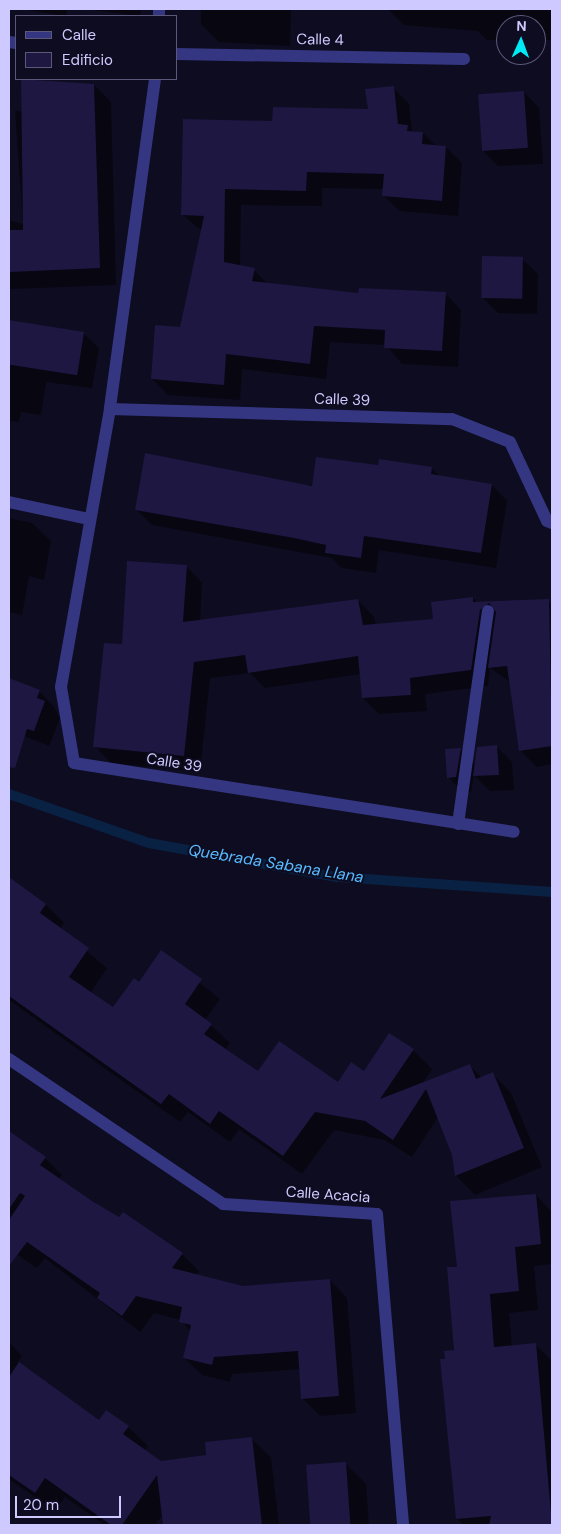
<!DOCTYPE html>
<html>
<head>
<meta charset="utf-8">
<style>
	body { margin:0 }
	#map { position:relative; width:561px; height:1534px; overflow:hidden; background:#0e0c20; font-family:"DM Sans",sans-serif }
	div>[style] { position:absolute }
	.shadow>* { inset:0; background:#0007 }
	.stream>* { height:10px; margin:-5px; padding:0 5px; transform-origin:5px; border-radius:5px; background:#092142 }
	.building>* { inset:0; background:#1d1742; transform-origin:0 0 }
	.minor>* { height:12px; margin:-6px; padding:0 6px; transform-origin:6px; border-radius:6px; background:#343681 }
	span { translate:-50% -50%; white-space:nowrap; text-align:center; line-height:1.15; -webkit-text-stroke:4px #0e0c20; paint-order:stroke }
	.street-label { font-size:15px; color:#cecaff }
	.water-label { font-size:16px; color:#58bbff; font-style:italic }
	.frame { position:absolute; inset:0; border:10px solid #cecaff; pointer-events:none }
	.legend { position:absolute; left:15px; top:15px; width:162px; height:65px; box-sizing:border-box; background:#0e0c20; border:1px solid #5b5879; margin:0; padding:6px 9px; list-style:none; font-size:15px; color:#cecaff }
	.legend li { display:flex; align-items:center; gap:10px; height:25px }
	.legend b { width:25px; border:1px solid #5b5879 }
	.north { position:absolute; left:496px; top:15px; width:50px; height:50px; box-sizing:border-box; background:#0e0c20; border:1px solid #5b5879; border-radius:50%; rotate:2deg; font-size:14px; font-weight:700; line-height:20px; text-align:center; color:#cecaff }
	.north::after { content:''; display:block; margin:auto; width:18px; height:22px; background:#00eaf5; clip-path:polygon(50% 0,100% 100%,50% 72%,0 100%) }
	.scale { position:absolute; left:15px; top:1496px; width:106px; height:22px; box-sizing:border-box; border:2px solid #cecaff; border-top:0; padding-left:6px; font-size:15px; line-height:18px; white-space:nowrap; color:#cecaff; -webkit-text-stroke:4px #0e0c20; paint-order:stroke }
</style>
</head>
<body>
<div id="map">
	<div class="shadow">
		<div style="clip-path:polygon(21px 9px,68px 9px,66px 16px)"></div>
		<div style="clip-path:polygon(85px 9px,141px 9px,140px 16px)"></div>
		<div style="clip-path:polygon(201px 9px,291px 9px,290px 46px,219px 42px,201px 24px)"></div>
		<div style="clip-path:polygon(388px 9px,552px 9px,552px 40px,536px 40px,536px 25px,506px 25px,506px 40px,487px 40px,478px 31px,404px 25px)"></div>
		<div style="clip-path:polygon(22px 79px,94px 85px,111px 102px,116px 285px,9px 289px,9px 220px,23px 224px,15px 110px,22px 112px)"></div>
		<div style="clip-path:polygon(393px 88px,409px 104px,412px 131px,423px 133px,436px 146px,446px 147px,462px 163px,458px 216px,400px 211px,383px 195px,384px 189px,322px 188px,322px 206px,241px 205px,240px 267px,254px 270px,268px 284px,359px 294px,445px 293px,461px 310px,458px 367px,402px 364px,386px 345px,330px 342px,326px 379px,242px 369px,240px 400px,168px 395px,152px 379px,181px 328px,202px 231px,183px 215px,273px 122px,369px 110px)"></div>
		<div style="clip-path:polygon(524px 92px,539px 108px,543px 164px,498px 166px,483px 151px)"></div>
		<div style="clip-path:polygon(522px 259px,538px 274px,537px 314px,498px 313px,483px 298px)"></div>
		<div style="clip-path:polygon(9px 321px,83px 333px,99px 348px,92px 388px,46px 382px,41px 415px,21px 412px,19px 422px,9px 421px)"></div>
		<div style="clip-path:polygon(431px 468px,440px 476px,492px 485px,507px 501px,496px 568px,379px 550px,376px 573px,342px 568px,332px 558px,152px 525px,137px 510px)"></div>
		<div style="clip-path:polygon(9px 518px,32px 523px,51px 541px,44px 580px,29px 576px,22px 615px,9px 612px)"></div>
		<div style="clip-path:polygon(186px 566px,202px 583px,200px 621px,358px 600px,374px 617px,376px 626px,434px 621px,432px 603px,473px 598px,478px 603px,548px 601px,552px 605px,552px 764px,537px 767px,520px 750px,511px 683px,490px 668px,488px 686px,425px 694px,427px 711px,379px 714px,363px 698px,361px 674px,265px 688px,250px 673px,210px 678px,200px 772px,111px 763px,95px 746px,123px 646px)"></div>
		<div style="clip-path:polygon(9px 679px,39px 691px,54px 707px,60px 718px,49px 746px,9px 730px)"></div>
		<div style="clip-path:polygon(496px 746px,512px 762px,514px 790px,490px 791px,474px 775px,471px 792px,463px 793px,448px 777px,460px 749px,476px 765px)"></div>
		<div style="clip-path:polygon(9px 879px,45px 904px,64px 923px,60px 929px,107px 968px,91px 992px,113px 1009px,139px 984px,161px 952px,220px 999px,205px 1020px,230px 1043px,225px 1050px,258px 1073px,338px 1083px,413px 1050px,432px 1069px,422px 1084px,469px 1065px,482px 1078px,493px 1074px,511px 1093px,542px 1167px,475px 1195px,456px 1176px,454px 1155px,438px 1117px,412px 1157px,385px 1140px,334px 1130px,302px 1174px,239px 1129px,230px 1142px,188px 1112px,180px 1122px,9px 1000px)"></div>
		<div style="clip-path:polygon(9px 1132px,45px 1158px,62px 1175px,59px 1180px,91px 1202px,182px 1254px,199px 1271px,196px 1275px,243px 1287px,330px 1280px,347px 1298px,356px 1413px,320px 1416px,302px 1398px,300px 1369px,232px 1374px,230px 1382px,202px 1375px,184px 1358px,191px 1332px,181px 1320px,154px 1313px,140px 1332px,45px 1258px,37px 1268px,16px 1254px,9px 1247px)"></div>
		<div style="clip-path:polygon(536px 1195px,552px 1212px,552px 1264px,534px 1266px,538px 1310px,509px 1313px,512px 1347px,536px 1345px,552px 1361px,552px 1525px,464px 1525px,457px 1519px,446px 1360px,456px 1351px,458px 1268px)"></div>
		<div style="clip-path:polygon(9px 1342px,22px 1356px,17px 1363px,99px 1422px,128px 1427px,148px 1446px,145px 1450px,161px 1462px,208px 1456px,251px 1438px,271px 1458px,279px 1525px,164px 1525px,163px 1514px,155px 1525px,105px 1525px,65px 1497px,55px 1511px,9px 1479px)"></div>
		<div style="clip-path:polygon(345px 1463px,366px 1484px,369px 1525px,311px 1525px,307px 1466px)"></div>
	</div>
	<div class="stream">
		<div style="left:9px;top:794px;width:148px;rotate:19.3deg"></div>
		<div style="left:149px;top:843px;width:191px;rotate:10.3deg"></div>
		<div style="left:337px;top:877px;width:216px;rotate:4deg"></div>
	</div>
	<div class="building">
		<div style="clip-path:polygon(21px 79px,94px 84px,100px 268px,10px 272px,9px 230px,23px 230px)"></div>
		<div style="clip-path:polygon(394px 86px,398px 124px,408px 125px,407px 131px,423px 132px,422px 144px,446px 146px,442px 201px,382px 196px,384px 174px,307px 172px,306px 191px,225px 189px,224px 262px,255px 268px,252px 281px,358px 293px,359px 288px,446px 292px,442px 351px,384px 348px,385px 330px,314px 326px,310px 364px,226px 354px,224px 385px,151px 379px,155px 325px,180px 327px,204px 216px,181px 215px,183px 119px,272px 121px,273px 107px,368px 109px,365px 89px)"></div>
		<div style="left:524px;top:91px;width:57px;height:46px;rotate:86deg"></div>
		<div style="left:482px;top:256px;width:41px;height:42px;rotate:1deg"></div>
		<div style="left:9px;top:320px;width:76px;height:44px;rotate:9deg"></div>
		<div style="clip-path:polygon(145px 453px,312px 486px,316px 457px,378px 465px,379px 459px,432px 467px,431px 474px,492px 484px,481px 553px,364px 536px,361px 558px,325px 553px,326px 545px,294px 538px,135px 510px)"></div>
		<div style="clip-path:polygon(127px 561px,187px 565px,183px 622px,358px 599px,363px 625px,433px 619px,431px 602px,473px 597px,473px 602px,549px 599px,552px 746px,519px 751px,507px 666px,488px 668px,496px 612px,489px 603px,480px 610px,471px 670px,410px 678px,411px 695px,362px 698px,358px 656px,248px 673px,245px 655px,194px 662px,184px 756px,93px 747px,104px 643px,122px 644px)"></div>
		<div style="clip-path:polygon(9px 678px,40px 690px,37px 698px,45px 701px,34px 731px,27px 729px,15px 768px,9px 767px)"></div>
		<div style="clip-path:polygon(497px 745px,499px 775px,473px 776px,477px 747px)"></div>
		<div style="clip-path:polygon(461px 748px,456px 777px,447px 778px,445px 749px)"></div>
		<div style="clip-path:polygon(9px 877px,46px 904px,40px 913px,89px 948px,69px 977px,113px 1007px,134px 978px,139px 982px,161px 950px,202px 979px,185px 1004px,212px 1024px,204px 1034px,258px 1071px,279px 1041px,338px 1082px,351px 1062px,364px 1071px,389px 1033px,414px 1049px,380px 1099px,470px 1064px,476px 1079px,493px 1072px,524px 1148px,455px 1176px,452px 1155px,426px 1089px,393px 1140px,365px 1121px,315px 1112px,283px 1156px,219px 1111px,210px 1124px,169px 1094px,161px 1104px,9px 996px)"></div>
		<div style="clip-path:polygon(9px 1131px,46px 1157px,40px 1165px,92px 1201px,119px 1217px,123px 1212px,183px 1253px,172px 1268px,243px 1286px,330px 1279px,339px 1396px,301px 1399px,298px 1351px,214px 1357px,212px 1365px,183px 1358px,191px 1325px,179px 1322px,182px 1307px,136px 1296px,122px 1316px,97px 1298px,100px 1293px,27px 1242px,9px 1266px,9px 1220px,25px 1196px,20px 1193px,9px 1209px)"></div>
		<div style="clip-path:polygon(536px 1194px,541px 1244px,515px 1247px,519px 1291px,490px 1294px,494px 1347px,536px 1343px,552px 1525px,489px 1525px,491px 1516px,456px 1519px,440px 1359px,445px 1359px,444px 1351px,454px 1350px,447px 1267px,457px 1267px,450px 1201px)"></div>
		<div style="clip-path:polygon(19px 1362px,99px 1420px,106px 1410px,129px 1426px,123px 1434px,161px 1461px,206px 1455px,205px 1442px,252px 1437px,262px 1525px,163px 1525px,157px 1475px,122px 1525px,111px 1525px,45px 1478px,35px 1493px,9px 1475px,9px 1377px)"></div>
		<div style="left:346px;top:1462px;width:63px;height:40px;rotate:86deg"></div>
	</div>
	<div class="minor">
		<div style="left:159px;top:16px;width:7px;rotate:-90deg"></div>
		<div style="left:9px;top:42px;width:7px;rotate:8deg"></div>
		<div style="left:176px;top:54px;width:288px;rotate:1deg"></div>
		<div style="left:155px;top:79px;width:333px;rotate:97.8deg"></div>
		<div style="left:110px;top:409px;width:282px;rotate:100deg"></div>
		<div style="left:61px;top:687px;width:77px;rotate:80.3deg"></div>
		<div style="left:74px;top:763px;width:445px;rotate:8.9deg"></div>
		<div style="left:110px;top:409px;width:342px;rotate:1.7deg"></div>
		<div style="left:452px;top:419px;width:62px;rotate:21.6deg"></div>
		<div style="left:510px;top:442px;width:87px;rotate:64.9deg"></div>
		<div style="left:547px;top:521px;width:5px;rotate:22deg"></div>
		<div style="left:9px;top:502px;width:81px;rotate:12.1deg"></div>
		<div style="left:458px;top:824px;width:215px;rotate:-82deg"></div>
		<div style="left:9px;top:1059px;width:258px;rotate:34.1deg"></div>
		<div style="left:223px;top:1204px;width:154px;rotate:3.7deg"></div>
		<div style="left:377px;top:1214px;width:312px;rotate:85.2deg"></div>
	</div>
	<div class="street-label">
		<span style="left:320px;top:40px;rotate:1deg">Calle 4</span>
		<span style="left:342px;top:400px;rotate:2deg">Calle 39</span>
		<span style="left:174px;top:763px;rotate:9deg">Calle 39</span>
		<span style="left:328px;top:1195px;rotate:4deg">Calle Acacia</span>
	</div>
	<div class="water-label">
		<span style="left:276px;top:864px;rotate:9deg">Quebrada Sabana Llana</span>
	</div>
	<div class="frame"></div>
	<ul class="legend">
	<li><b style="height:6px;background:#343681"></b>Calle</li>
	<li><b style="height:14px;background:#1d1742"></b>Edificio</li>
	</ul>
	<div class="north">N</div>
	<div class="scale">20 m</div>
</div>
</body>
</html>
